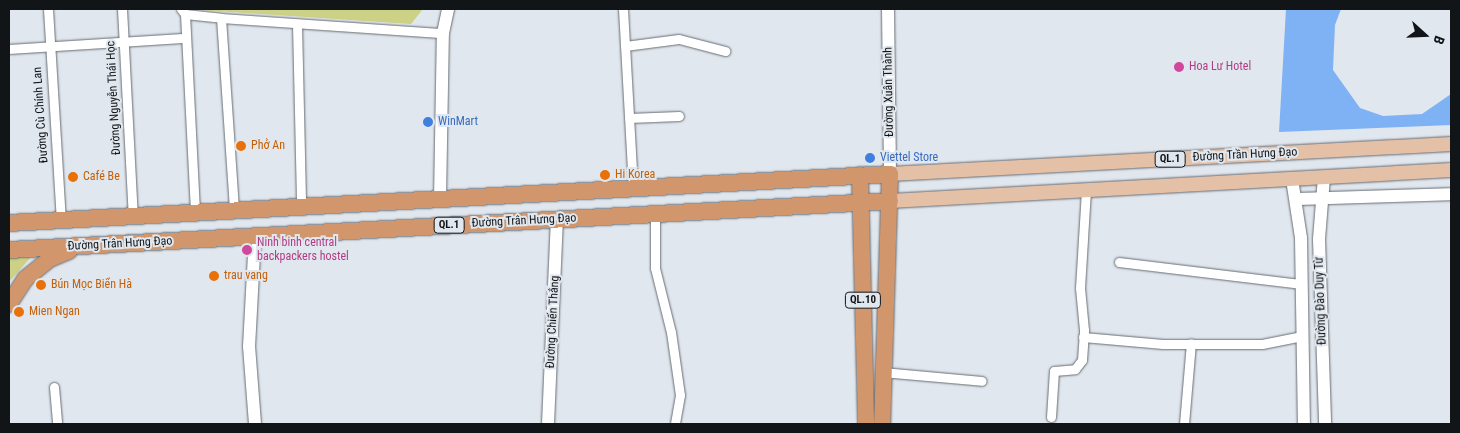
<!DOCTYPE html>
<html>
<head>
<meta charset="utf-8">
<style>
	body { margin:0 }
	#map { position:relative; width:1460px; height:433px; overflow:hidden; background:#e1e7ee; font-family:"Roboto Condensed",sans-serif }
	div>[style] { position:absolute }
	.green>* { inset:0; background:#ccd185 }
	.water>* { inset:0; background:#7fb2f5 }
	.roads { filter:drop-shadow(0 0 1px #676c73) drop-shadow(0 0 1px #676c73) }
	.street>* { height:9px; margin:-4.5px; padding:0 4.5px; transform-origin:4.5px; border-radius:4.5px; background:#fff }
	.secondary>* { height:12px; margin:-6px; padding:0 6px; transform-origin:6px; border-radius:6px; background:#fff }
	.primary>* { height:14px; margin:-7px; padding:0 7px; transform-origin:7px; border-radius:7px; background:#e4c0a7 }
	.highway>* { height:16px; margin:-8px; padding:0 8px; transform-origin:8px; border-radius:8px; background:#d2966d }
	.dots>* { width:14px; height:14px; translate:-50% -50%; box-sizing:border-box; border:2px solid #e1e7ee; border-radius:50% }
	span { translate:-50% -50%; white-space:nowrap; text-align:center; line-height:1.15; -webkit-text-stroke:4px #e1e7ee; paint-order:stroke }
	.shield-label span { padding:1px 4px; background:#e1e7ee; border:1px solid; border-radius:4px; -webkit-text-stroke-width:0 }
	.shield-label { font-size:11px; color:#121517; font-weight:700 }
	.hotel-label { font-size:12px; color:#b23c85 }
	.left { translate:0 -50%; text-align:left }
	.street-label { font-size:12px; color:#121517 }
	.shop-label { font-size:12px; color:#366cbe }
	.food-label { font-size:12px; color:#c56008 }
	.frame { position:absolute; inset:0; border:10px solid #121517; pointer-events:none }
	.north { position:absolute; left:1400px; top:10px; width:50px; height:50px; -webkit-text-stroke:4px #e1e7ee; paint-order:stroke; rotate:110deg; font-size:14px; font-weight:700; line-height:20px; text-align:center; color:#121517 }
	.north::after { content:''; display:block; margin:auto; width:18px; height:22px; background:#121517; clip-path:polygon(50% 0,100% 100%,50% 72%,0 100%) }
</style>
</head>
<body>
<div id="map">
	<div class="green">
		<div style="clip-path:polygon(186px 9px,423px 9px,411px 24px)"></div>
		<div style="clip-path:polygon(9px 256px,32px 256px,9px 282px)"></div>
	</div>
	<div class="water">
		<div style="clip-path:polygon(1286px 9px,1341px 9px,1335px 25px,1333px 70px,1360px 108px,1383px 116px,1422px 114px,1451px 94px,1451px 125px,1279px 132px)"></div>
	</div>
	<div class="roads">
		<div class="street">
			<div style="left:48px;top:9px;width:211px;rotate:86.5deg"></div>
			<div style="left:122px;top:9px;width:207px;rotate:87deg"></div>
			<div style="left:181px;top:9px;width:6px;rotate:51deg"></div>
			<div style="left:185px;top:14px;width:36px;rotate:6deg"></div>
			<div style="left:221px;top:18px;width:223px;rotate:3.9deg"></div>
			<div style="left:623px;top:9px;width:179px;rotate:86.8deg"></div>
			<div style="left:185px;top:14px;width:198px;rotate:87.1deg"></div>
			<div style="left:221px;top:18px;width:192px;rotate:86.1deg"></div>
			<div style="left:297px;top:24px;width:182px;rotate:88.7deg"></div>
			<div style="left:625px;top:46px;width:54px;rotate:-7.4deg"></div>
			<div style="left:679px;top:39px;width:48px;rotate:14.6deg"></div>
			<div style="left:9px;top:49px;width:177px;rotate:-3.6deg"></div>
			<div style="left:629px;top:118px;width:50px;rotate:-2.3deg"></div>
			<div style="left:655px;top:214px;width:54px;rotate:90deg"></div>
			<div style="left:655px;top:268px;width:66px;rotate:76deg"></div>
			<div style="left:671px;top:332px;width:64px;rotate:81.9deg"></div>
			<div style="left:680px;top:395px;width:29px;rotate:100deg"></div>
			<div style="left:1119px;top:262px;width:184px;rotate:6.9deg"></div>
			<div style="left:1083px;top:337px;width:80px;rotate:5deg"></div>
			<div style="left:1163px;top:344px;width:99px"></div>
			<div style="left:1262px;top:344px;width:41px;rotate:-11.3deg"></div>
			<div style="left:882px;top:372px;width:100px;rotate:5.1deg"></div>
			<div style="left:54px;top:387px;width:37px;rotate:85deg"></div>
			<div style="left:1051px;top:417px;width:46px;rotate:-86.3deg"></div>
			<div style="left:1054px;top:371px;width:21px;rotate:-5deg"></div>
			<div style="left:1075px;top:369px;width:11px;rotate:-52deg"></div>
			<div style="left:1082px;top:360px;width:30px;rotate:-86deg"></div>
			<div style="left:1084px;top:330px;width:42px;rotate:-95.4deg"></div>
			<div style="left:1080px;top:288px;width:98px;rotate:-86.5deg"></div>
			<div style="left:1184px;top:424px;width:81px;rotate:-85.1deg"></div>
		</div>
		<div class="secondary">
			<div style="left:888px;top:9px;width:165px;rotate:89.3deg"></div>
			<div style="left:1324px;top:177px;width:62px;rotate:94.6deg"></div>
			<div style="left:1319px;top:239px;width:185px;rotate:88.1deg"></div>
			<div style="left:1292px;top:179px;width:60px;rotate:81.3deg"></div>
			<div style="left:1301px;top:238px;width:186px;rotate:89.1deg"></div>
			<div style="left:440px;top:199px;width:166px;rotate:-89deg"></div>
			<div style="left:443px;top:33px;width:25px;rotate:-78deg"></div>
			<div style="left:1296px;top:199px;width:155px;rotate:-1.8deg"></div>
			<div style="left:255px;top:236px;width:110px;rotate:93.1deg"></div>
			<div style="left:249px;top:346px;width:78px;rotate:85.6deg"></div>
			<div style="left:548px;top:424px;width:205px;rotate:-87.5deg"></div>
		</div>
		<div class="primary">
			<div style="left:890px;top:174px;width:562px;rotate:-3.06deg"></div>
			<div style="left:890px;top:201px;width:562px;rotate:-3.16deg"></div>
		</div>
		<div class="highway">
			<div style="left:860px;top:175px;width:249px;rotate:88.6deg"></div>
			<div style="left:9px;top:223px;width:882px;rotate:-3.18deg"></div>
			<div style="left:890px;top:174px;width:250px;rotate:91.8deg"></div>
			<div style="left:9px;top:250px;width:882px;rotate:-3.18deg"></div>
			<div style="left:9px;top:304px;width:30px;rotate:-57deg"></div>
			<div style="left:25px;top:279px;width:32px;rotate:-39deg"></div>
			<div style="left:50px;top:259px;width:21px;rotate:-23deg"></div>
		</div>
	</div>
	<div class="dots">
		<div style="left:1179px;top:67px;background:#d1479c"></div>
		<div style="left:428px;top:122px;background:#3f7fe0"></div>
		<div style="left:241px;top:146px;background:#e8710a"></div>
		<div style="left:870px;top:158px;background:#3f7fe0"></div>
		<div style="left:605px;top:175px;background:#e8710a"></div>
		<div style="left:73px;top:177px;background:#e8710a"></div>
		<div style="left:247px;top:250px;background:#d1479c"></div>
		<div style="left:214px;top:276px;background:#e8710a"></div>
		<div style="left:41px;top:285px;background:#e8710a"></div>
		<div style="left:19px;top:312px;background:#e8710a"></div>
	</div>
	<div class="shield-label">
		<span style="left:1170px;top:159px">QL.1</span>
		<span style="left:449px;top:225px">QL.1</span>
		<span style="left:863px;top:300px">QL.10</span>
	</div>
	<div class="hotel-label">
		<span class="left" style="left:1189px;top:67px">Hoa Lư Hotel</span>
		<span class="left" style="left:257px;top:250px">Ninh binh central<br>backpackers hostel</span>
	</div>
	<div class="street-label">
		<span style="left:889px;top:92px;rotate:-91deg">Đường Xuân Thành</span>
		<span style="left:114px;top:98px;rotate:-93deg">Đường Nguyễn Thái Học</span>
		<span style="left:41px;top:115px;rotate:-94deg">Đường Cù Chính Lan</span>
		<span style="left:1245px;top:155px;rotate:-3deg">Đường Trần Hưng Đạo</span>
		<span style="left:524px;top:221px;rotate:-3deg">Đường Trân Hưng Đạo</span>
		<span style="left:120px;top:244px;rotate:-3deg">Đường Trân Hưng Đạo</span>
		<span style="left:1321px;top:301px;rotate:-92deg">Đường Đào Duy Từ</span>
		<span style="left:553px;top:322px;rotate:-87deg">Đường Chiến Thắng</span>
	</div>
	<div class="shop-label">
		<span class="left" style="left:438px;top:122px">WinMart</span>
		<span class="left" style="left:880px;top:158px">Viettel Store</span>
	</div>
	<div class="food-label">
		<span class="left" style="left:251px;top:146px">Phở An</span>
		<span class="left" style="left:615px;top:175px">Hi Korea</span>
		<span class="left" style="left:83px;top:177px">Café Be</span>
		<span class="left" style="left:224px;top:276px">trau vang</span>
		<span class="left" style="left:51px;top:285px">Bún Mọc Biển Hà</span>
		<span class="left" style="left:29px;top:312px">Mien Ngan</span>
	</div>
	<div class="frame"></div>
	<div class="north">B</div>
</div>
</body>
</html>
